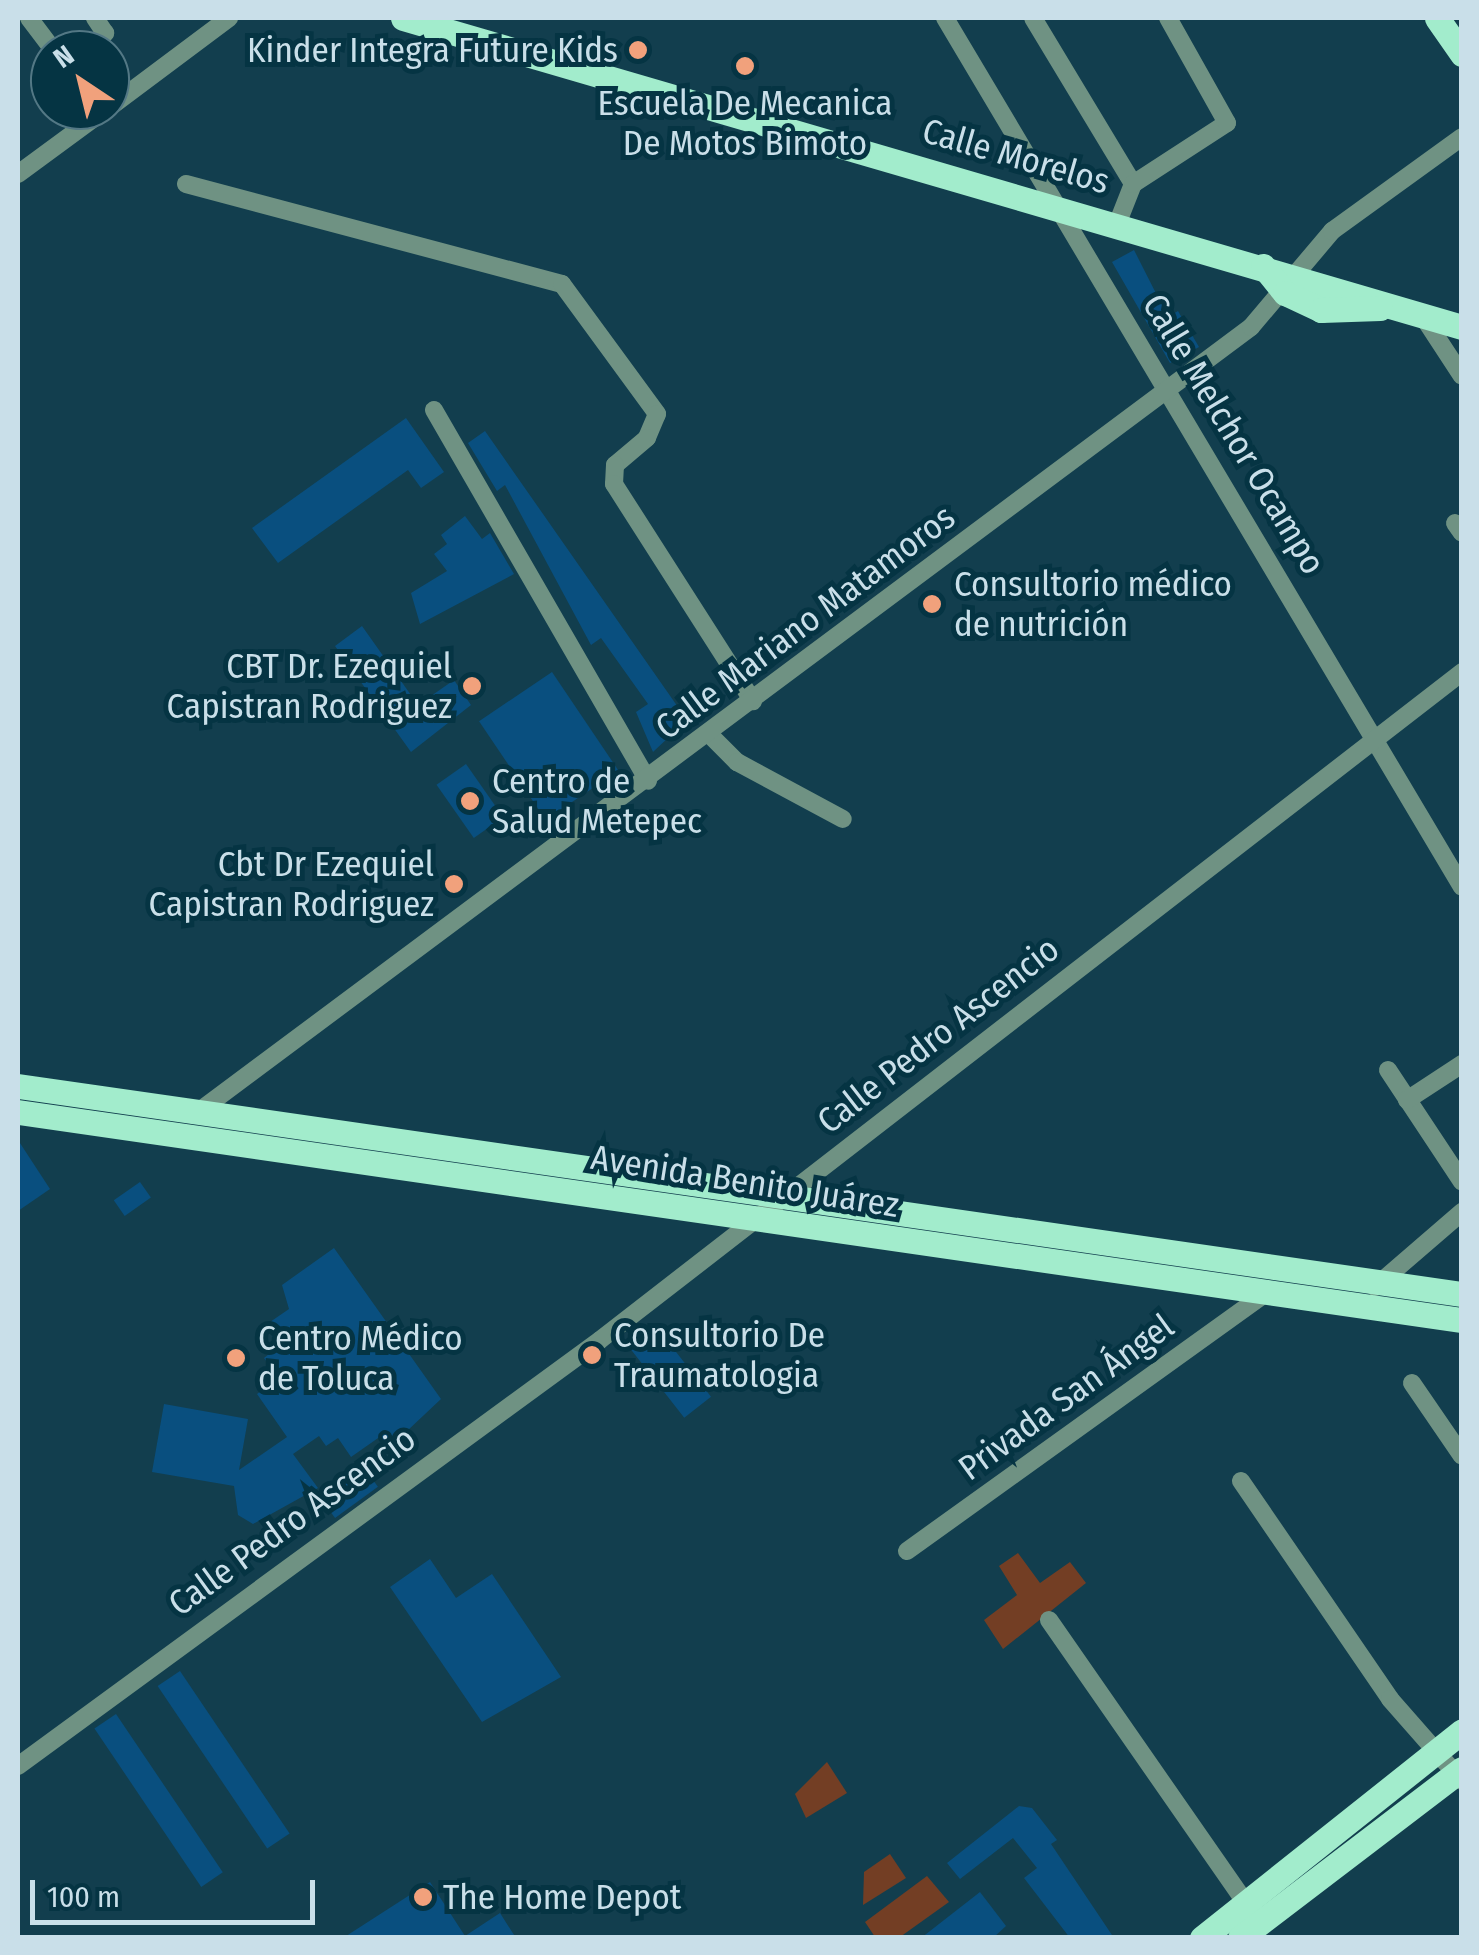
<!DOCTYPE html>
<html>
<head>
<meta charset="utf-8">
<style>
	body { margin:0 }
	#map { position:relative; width:1479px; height:1955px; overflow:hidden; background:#123e4e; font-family:"Fira Sans Condensed",sans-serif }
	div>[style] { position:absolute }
	.green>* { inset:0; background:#733e24 }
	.building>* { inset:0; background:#094f7f; transform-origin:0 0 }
	.minor>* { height:18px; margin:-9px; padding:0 9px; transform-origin:9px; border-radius:9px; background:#6f9283 }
	.major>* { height:25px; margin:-12.5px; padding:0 12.5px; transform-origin:12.5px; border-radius:12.5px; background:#a2eccc }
	.dots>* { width:28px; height:28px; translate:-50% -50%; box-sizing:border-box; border:5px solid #053443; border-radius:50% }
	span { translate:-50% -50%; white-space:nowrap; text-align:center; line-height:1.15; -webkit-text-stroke:10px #053443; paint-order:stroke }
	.poi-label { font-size:35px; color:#c9dfe9 }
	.right { translate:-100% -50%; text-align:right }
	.left { translate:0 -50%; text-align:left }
	.street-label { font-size:35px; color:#c9dfe9 }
	.frame { position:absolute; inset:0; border:20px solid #c9dfe9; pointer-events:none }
	.north { position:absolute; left:30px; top:30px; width:100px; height:100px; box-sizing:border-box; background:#053443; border:2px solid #537885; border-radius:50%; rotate:325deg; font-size:28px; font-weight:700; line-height:40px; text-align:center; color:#c9dfe9 }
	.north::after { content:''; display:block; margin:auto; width:35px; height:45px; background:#f1a17c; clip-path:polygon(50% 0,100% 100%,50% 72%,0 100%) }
	.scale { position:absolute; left:30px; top:1880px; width:285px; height:45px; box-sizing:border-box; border:5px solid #c9dfe9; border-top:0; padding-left:12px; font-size:30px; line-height:35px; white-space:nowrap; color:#c9dfe9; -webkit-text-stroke:8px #053443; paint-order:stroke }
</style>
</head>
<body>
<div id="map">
	<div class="green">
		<div style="clip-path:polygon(1018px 1553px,1040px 1583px,1070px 1562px,1086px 1583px,1003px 1649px,984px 1620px,1017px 1595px,999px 1566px)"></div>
		<div style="clip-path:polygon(827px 1762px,847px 1793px,806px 1818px,795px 1794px)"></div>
		<div style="clip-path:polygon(890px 1854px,906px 1878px,863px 1905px,864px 1872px)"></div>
		<div style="clip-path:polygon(927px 1876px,949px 1902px,900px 1937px,875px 1937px,865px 1922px)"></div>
	</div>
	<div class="building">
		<div style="clip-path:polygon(1134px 250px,1168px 317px,1178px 311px,1199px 347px,1170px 363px,1112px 262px)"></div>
		<div style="clip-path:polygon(406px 418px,444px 472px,421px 488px,408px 470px,278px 563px,252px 528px)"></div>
		<div style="clip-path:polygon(485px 431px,687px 720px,653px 752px,636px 712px,648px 704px,601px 638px,591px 645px,505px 485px,497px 491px,468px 443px)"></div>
		<div style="clip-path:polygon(465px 516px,482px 539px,490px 533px,514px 574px,420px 624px,411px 593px,447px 571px,434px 554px,447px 544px,441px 535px)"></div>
		<div style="clip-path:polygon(362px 626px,418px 705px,454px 680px,471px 705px,411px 752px,335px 646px)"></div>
		<div style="left:552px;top:672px;width:119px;height:88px;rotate:56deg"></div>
		<div style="left:466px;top:764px;width:65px;height:36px;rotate:55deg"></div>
		<div style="clip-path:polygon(18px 1140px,50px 1189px,18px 1211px)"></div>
		<div style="left:140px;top:1182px;width:19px;height:32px;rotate:55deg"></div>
		<div style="clip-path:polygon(334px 1248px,441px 1399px,389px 1448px,381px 1436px,351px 1457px,338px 1438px,326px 1446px,319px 1436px,293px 1454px,318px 1488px,253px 1524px,238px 1515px,234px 1486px,152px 1472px,164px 1404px,248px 1419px,239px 1470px,287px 1437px,257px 1394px,269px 1385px,262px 1376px,272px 1369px,264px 1358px,274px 1350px,270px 1322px,289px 1309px,282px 1285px)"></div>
		<div style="left:655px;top:1325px;width:91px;height:34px;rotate:52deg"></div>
		<div style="left:365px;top:1469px;width:22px;height:53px;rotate:54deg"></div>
		<div style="clip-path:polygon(430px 1559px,456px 1598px,492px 1574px,561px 1677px,482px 1722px,390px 1587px)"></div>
		<div style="left:180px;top:1671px;width:196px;height:27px;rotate:56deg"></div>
		<div style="left:116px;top:1714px;width:191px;height:26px;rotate:56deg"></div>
		<div style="clip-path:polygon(1019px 1806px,1032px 1808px,1057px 1840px,1051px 1844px,1114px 1938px,1070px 1938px,1024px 1878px,1037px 1868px,1013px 1838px,960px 1879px,947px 1863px)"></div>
		<div style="clip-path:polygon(430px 1882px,465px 1936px,500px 1913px,516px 1938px,343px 1938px)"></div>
		<div style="clip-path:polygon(980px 1892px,1006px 1926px,993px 1938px,921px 1938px)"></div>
	</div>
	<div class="minor">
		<div style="left:29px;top:18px;width:40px;rotate:53deg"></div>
		<div style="left:945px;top:18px;width:1011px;rotate:59.25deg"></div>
		<div style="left:1033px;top:18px;width:194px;rotate:58.9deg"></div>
		<div style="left:87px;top:50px;width:25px;rotate:-43deg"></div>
		<div style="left:105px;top:33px;width:18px;rotate:-124deg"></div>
		<div style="left:110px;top:107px;width:149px;rotate:-36.8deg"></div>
		<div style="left:18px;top:174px;width:108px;rotate:-36.3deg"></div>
		<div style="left:186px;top:184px;width:389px;rotate:14.9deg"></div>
		<div style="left:562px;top:284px;width:161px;rotate:53.8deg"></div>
		<div style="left:657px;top:414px;width:26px;rotate:113deg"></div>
		<div style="left:647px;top:438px;width:42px;rotate:139.8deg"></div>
		<div style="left:615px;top:465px;width:19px;rotate:93deg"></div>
		<div style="left:614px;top:484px;width:258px;rotate:57.4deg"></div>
		<div style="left:1118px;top:222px;width:41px;rotate:-68.5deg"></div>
		<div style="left:1133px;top:184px;width:112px;rotate:-33deg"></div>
		<div style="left:1227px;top:123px;width:120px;rotate:-119.3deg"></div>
		<div style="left:1424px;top:318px;width:69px;rotate:56.8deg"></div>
		<div style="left:434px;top:410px;width:428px;rotate:60deg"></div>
		<div style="left:1455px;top:523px;width:12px;rotate:55deg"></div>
		<div style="left:709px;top:734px;width:40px;rotate:45deg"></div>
		<div style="left:737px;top:762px;width:120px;rotate:28.3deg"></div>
		<div style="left:1388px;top:1070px;width:134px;rotate:56.5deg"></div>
		<div style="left:1407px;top:1100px;width:66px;rotate:-33.2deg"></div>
		<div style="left:194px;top:1115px;width:1318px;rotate:-36.7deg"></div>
		<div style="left:1251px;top:327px;width:126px;rotate:-49.8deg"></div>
		<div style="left:1332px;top:231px;width:160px;rotate:-35.9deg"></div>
		<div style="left:1375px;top:1287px;width:115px;rotate:-40.8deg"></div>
		<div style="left:1412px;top:1383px;width:88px;rotate:55.6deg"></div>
		<div style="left:1241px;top:1481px;width:264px;rotate:55.6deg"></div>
		<div style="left:1390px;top:1699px;width:109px;rotate:48.7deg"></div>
		<div style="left:907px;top:1551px;width:440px;rotate:-35.7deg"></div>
		<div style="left:1049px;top:1620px;width:354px;rotate:55.2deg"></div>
		<div style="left:18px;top:1766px;width:721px;rotate:-36.2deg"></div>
		<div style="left:600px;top:1340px;width:1091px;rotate:-37.77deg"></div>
	</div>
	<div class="major">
		<div style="left:403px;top:18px;width:1103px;rotate:16.27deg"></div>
		<div style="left:1437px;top:18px;width:44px;rotate:55.2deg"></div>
		<div style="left:1263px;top:266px;width:35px;rotate:51deg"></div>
		<div style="left:1285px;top:293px;width:40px;rotate:25deg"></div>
		<div style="left:1321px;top:310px;width:59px;rotate:-1.9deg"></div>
		<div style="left:18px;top:1086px;width:1459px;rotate:8.2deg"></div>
		<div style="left:18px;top:1112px;width:1459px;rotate:8.2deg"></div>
		<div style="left:1202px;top:1938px;width:332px;rotate:-38.5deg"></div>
		<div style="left:1240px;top:1938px;width:279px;rotate:-37.3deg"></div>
	</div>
	<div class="dots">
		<div style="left:638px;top:50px;background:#f1a17c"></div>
		<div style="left:745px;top:66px;background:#f1a17c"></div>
		<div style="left:932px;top:604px;background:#f1a17c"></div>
		<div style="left:472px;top:686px;background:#f1a17c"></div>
		<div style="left:470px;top:801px;background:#f1a17c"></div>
		<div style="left:454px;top:884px;background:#f1a17c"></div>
		<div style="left:592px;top:1355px;background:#f1a17c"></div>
		<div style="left:236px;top:1358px;background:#f1a17c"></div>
		<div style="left:423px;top:1897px;background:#f1a17c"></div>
	</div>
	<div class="poi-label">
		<span class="right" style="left:618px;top:50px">Kinder Integra Future Kids</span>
		<span style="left:745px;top:123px">Escuela De Mecanica<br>De Motos Bimoto</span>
		<span class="left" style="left:954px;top:604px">Consultorio médico<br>de nutrición</span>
		<span class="right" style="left:452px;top:686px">CBT Dr. Ezequiel<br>Capistran Rodriguez</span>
		<span class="left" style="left:492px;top:801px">Centro de<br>Salud Metepec</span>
		<span class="right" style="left:434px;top:884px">Cbt Dr Ezequiel<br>Capistran Rodriguez</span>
		<span class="left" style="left:614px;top:1355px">Consultorio De<br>Traumatologia</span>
		<span class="left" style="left:258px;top:1358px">Centro Médico<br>de Toluca</span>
		<span class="left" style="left:443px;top:1897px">The Home Depot</span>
	</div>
	<div class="street-label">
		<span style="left:1016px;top:156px;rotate:16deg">Calle Morelos</span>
		<span style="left:1234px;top:434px;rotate:59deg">Calle Melchor Ocampo</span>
		<span style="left:805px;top:622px;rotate:-37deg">Calle Mariano Matamoros</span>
		<span style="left:938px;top:1035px;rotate:-38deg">Calle Pedro Ascencio</span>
		<span style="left:745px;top:1181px;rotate:9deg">Avenida Benito Juárez</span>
		<span style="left:1066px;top:1397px;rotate:-36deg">Privada San Ángel</span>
		<span style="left:292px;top:1521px;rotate:-36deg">Calle Pedro Ascencio</span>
	</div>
	<div class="frame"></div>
	<div class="north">N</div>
	<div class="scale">100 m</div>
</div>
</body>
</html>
